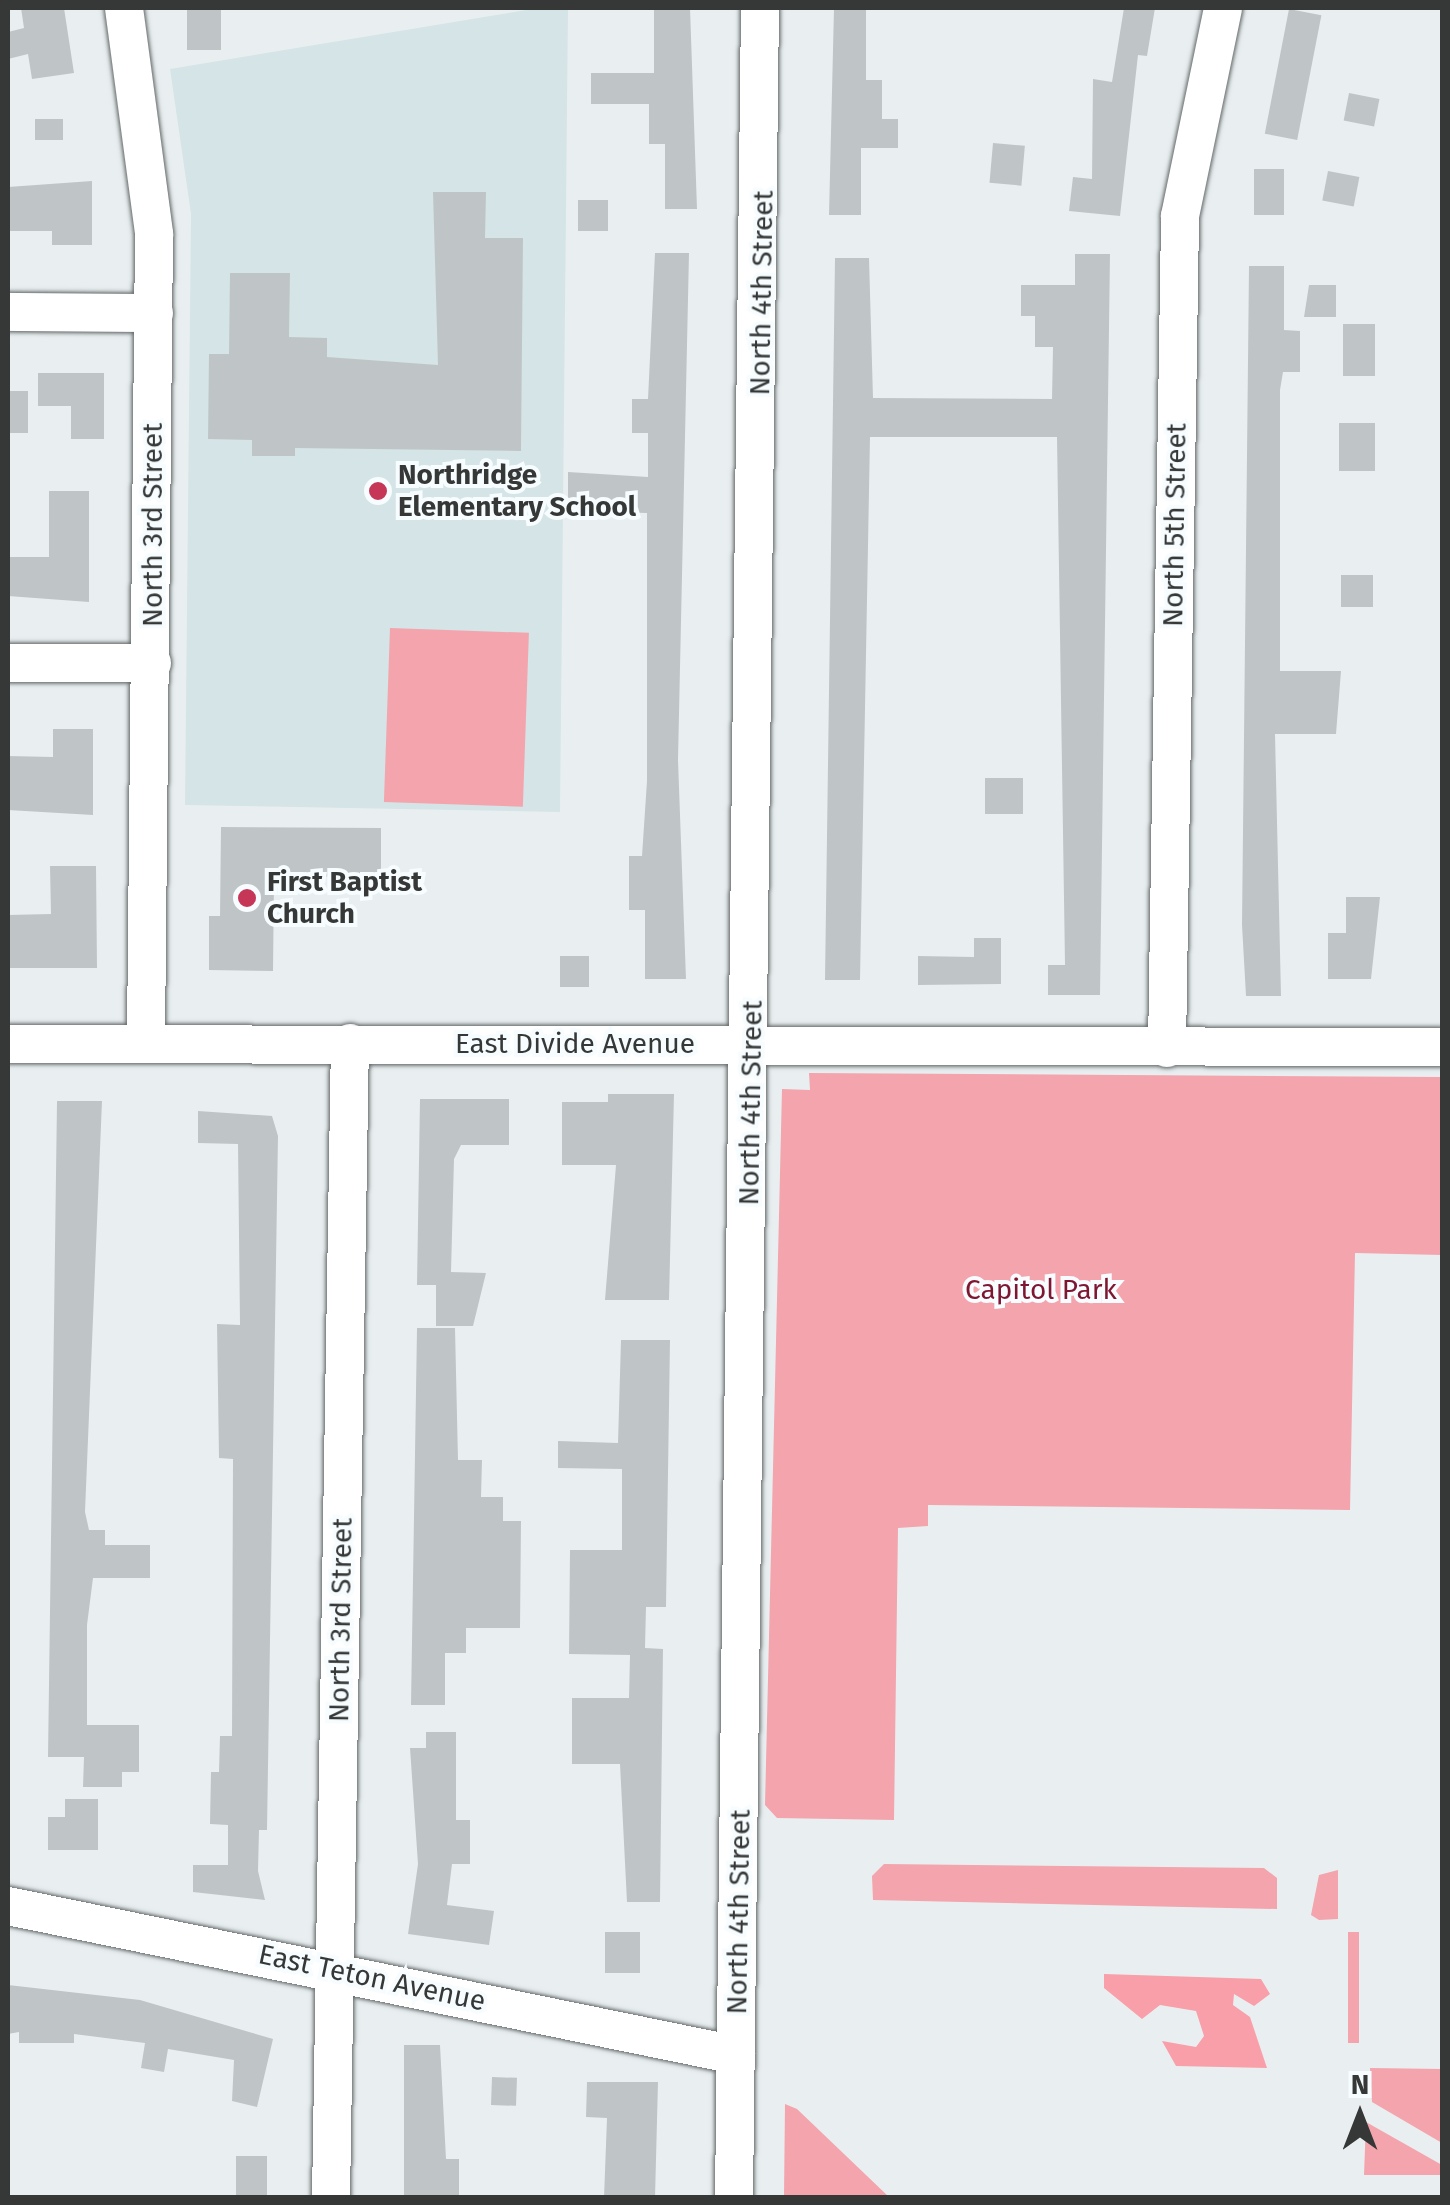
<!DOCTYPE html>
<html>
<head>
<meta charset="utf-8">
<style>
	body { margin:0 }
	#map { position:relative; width:1450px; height:2205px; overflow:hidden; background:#e9eff0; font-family:"Fira Sans",sans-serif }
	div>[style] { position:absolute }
	.built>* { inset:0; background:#d5e4e6 }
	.green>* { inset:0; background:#f3a4ad; transform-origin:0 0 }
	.forest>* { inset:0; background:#f99faa }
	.building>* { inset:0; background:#bfc5c6; transform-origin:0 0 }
	.roads { filter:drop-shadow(0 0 2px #636869) drop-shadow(0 0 2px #636869) }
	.minor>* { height:38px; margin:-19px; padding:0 19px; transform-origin:19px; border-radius:19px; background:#fff }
	.dots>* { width:28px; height:28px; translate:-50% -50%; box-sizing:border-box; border:5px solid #f7fcfe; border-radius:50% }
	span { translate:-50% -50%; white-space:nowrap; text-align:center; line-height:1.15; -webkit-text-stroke:8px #f7fcfe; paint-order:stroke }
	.street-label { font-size:28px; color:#363838 }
	.poi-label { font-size:28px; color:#363838; font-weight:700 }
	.left { translate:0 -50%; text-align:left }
	.park-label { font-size:28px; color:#7e1632 }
	.frame { position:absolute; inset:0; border:10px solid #363838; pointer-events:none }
	.north { position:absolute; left:1310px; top:2065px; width:100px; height:100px; -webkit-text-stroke:8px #f7fcfe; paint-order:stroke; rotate:0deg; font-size:28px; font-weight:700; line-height:40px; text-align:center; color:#363838 }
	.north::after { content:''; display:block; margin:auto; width:35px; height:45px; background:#363838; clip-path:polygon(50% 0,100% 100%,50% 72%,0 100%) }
</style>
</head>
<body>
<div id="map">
	<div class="built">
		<div style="clip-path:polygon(538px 8px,568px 8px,560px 812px,185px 805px,191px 214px,170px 69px)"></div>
	</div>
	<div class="green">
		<div style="left:390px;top:628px;width:139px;height:174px;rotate:2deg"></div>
		<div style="clip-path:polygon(809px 1073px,1442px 1077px,1442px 1255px,1355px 1253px,1350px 1510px,928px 1505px,928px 1526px,898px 1528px,894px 1820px,777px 1818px,765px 1805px,782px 1089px,810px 1090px)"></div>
		<div style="clip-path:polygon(884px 1864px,1264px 1868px,1277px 1878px,1277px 1909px,873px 1900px,872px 1876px)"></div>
		<div style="clip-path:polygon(1338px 1870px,1338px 1919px,1319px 1920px,1311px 1915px,1319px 1875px)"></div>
		<div style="left:1348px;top:1932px;width:11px;height:111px"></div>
		<div style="clip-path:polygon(1370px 2068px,1442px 2069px,1442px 2143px,1372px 2102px)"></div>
		<div style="clip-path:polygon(785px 2104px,797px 2109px,889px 2197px,784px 2197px)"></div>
		<div style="clip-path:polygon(1366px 2122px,1442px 2165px,1442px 2175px,1364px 2175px)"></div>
	</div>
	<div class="forest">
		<div style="clip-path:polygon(1104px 1974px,1261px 1979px,1270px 1994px,1254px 2006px,1234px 1994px,1233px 2005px,1250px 2017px,1267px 2068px,1176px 2066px,1162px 2041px,1196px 2047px,1204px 2036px,1196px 2011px,1160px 2005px,1142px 2019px,1104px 1988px)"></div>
	</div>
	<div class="building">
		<div style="clip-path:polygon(21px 8px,64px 8px,74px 73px,32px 79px,28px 54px,8px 59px,8px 32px,24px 28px)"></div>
		<div style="left:187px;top:8px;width:34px;height:42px"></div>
		<div style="clip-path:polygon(654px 8px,690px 8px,697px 209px,665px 209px,665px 144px,649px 144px,649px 104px,591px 104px,591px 73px,654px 73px)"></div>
		<div style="clip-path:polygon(834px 8px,866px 8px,866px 80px,882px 80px,882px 119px,898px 119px,898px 148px,861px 148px,861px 215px,829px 215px)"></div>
		<div style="clip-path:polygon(1124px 8px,1155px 8px,1147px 56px,1138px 55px,1120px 216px,1069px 211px,1073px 177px,1092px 179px,1093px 79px,1112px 82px)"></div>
		<div style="left:1289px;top:9px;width:33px;height:127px;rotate:11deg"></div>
		<div style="left:1349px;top:93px;width:31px;height:28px;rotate:11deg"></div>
		<div style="left:35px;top:119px;width:28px;height:21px"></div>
		<div style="left:993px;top:143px;width:32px;height:40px;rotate:5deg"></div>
		<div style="left:1254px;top:169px;width:30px;height:46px"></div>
		<div style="left:1328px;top:171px;width:32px;height:30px;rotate:11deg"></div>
		<div style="clip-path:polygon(92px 181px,92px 245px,52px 245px,52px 231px,8px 231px,8px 187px)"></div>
		<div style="clip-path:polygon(433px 192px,486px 192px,485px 238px,523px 238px,521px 451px,295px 448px,295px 456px,252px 456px,252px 440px,208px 439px,209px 354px,229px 354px,230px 273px,290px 273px,289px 337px,327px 338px,327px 357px,438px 365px)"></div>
		<div style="left:578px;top:200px;width:30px;height:31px"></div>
		<div style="clip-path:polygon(655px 253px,689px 253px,678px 760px,686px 979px,645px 979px,645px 910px,629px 910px,629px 856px,642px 856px,647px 781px,647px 513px,568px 511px,568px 472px,648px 477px,648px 433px,632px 433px,632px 399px,648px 399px)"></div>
		<div style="clip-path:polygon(1075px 254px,1110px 254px,1100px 995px,1048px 995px,1048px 965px,1065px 965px,1057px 437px,870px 437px,860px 980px,825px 980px,835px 258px,869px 258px,873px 398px,1052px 399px,1053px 347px,1035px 347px,1035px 316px,1021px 316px,1021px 285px,1075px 285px)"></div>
		<div style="clip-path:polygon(1249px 266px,1284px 266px,1284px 330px,1300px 331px,1300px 372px,1283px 372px,1280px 390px,1280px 671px,1341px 671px,1336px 734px,1275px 734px,1281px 996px,1246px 996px,1242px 925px)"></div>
		<div style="clip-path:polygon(1309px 285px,1336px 285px,1336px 317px,1304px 317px)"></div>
		<div style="left:1343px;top:324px;width:32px;height:52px"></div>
		<div style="clip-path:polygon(38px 373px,104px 373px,104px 439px,71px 439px,71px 406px,38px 406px)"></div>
		<div style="left:8px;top:391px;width:20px;height:42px"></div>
		<div style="left:1339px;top:423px;width:36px;height:48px"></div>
		<div style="clip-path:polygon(49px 491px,89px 491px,89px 602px,8px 596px,8px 557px,49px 557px)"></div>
		<div style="left:1341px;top:575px;width:32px;height:32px"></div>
		<div style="clip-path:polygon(53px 729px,93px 729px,93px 815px,8px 810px,8px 756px,53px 757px)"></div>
		<div style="left:985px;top:778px;width:38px;height:36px"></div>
		<div style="clip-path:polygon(221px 827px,381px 828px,381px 873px,274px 880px,273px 971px,209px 970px,209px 916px,220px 916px)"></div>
		<div style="clip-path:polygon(50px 866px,96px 866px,97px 968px,8px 968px,8px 915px,51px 914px)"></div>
		<div style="clip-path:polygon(1346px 897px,1380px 897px,1371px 979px,1328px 979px,1328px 933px,1346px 933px)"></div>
		<div style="clip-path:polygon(974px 938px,1001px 938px,1001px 984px,918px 985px,918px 956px,974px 957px)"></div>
		<div style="left:560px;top:956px;width:29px;height:31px"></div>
		<div style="clip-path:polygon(608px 1094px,674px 1094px,669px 1300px,605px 1300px,616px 1165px,562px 1165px,562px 1102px,608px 1102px)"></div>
		<div style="clip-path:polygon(420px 1099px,509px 1099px,509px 1145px,461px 1145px,454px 1159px,451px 1272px,486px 1273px,473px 1326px,436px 1326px,436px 1285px,417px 1285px)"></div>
		<div style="clip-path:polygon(57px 1101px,102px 1101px,85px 1512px,89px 1530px,105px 1530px,105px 1545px,150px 1545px,150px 1578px,93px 1578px,87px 1625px,87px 1725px,139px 1725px,139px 1772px,122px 1772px,122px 1787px,83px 1787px,84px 1757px,48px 1757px)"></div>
		<div style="clip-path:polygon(198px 1111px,272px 1116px,278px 1136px,267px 1830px,259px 1830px,258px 1871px,265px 1900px,193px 1892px,193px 1865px,228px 1865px,228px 1825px,210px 1824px,211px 1772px,219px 1772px,220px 1736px,232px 1736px,233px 1459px,219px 1458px,217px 1324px,240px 1325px,238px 1144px,198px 1143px)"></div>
		<div style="clip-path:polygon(417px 1328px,455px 1328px,458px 1460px,482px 1460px,481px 1497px,503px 1497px,503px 1521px,521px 1521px,520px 1628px,466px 1628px,466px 1653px,445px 1653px,445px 1705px,411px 1705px)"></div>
		<div style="clip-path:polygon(621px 1340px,670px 1340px,666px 1607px,646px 1607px,645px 1648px,663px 1649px,660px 1902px,627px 1902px,620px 1764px,572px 1764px,572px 1698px,629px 1698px,630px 1655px,569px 1654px,570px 1550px,622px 1550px,622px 1469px,558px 1468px,558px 1441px,618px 1443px)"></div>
		<div style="clip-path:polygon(426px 1732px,456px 1732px,456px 1820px,470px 1820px,470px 1864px,452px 1864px,447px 1905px,494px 1911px,489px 1945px,408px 1934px,418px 1864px,410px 1748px,426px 1748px)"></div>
		<div style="clip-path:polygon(65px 1799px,98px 1799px,98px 1850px,48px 1850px,48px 1817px,65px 1817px)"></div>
		<div style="left:605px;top:1932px;width:35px;height:41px"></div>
		<div style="clip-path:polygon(8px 1985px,140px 2000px,273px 2039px,257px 2107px,232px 2101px,234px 2060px,168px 2049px,164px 2072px,141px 2068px,145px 2043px,74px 2034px,74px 2043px,19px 2043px,19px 2032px,8px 2034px)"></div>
		<div style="clip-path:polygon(404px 2045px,440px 2045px,446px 2159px,459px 2159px,459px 2196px,404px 2198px)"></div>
		<div style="left:492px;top:2077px;width:25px;height:28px;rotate:2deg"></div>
		<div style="clip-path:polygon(587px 2082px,658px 2082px,655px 2198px,604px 2198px,607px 2118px,586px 2117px)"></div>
		<div style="left:236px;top:2156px;width:31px;height:42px"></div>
	</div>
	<div class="roads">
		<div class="minor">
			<div style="left:124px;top:8px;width:228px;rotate:82.4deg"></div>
			<div style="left:154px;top:234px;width:810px;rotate:90.57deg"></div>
			<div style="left:8px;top:312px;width:146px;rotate:0.4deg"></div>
			<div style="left:8px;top:663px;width:144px"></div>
			<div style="left:8px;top:1044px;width:1434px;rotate:0.12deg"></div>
			<div style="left:1167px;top:1048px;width:832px;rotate:-89.1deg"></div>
			<div style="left:1180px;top:216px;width:212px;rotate:-78.3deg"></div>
			<div style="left:8px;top:1906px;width:743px;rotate:11.57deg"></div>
			<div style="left:331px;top:2198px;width:1155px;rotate:-89.06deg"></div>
			<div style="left:734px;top:2198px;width:2190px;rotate:-89.32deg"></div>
		</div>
	</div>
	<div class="dots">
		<div style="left:378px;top:491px;background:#c53657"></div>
		<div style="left:247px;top:898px;background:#c53657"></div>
	</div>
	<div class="street-label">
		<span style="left:762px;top:293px;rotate:-89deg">North 4th Street</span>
		<span style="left:153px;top:525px;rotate:-90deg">North 3rd Street</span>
		<span style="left:1175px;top:525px;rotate:-89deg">North 5th Street</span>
		<span style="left:575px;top:1044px">East Divide Avenue</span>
		<span style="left:751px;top:1103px;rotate:-89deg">North 4th Street</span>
		<span style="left:341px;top:1620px;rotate:-89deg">North 3rd Street</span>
		<span style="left:739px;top:1912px;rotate:-89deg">North 4th Street</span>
		<span style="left:372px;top:1978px;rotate:12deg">East Teton Avenue</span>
	</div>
	<div class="poi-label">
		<span class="left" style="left:398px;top:491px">Northridge<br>Elementary School</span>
		<span class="left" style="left:267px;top:898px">First Baptist<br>Church</span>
	</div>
	<div class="park-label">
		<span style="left:1041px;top:1290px">Capitol Park</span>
	</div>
	<div class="frame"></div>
	<div class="north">N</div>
</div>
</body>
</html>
